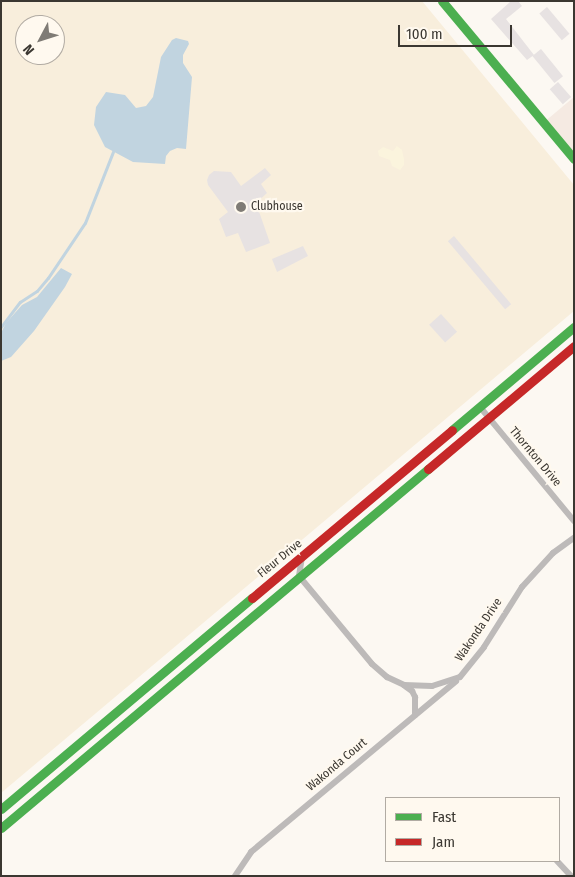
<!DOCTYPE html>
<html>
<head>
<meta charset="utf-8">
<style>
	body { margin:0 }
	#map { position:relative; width:575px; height:877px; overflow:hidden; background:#fcf8f2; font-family:"Fira Sans Condensed",sans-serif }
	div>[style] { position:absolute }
	.commercial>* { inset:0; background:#f5eae2 }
	.green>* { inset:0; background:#f8eedc }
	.sand>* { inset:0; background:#fbf4dd }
	.water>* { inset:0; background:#c1d4e0 }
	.stream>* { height:2.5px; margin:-1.25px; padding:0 1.25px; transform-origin:1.25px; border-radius:1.25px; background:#c1d4e0 }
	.building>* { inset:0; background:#e7e2e2; transform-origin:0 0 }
	.street>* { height:6px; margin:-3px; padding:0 3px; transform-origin:3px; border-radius:3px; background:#bdbab9 }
	.fast>* { height:9px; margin:-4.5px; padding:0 4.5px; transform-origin:4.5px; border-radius:4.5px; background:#4caf50 }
	.jam>* { height:9px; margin:-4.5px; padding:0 4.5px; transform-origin:4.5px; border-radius:4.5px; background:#c62828 }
	.dots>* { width:14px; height:14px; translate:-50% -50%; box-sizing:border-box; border:2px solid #fff9ef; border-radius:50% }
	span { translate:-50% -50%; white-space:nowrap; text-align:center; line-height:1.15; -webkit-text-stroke:4.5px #fff9ef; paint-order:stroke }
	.poi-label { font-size:12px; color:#3b3731 }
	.left { translate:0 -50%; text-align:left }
	.street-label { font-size:12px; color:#3b3731 }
	.frame { position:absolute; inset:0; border:2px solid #3b3731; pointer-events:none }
	.legend { position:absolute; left:385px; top:797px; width:175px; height:65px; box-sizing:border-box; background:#fff9ef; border:1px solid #b1aba3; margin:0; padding:6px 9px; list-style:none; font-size:15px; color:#3b3731 }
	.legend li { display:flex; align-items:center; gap:10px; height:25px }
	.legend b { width:25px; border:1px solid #b1aba3 }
	.north { position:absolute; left:15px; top:15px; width:50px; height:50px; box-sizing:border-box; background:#fff9ef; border:1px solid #b1aba3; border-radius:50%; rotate:230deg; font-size:14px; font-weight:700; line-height:20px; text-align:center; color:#3b3731 }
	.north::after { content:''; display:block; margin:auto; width:18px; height:22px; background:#7f7b75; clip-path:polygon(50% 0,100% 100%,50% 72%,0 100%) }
	.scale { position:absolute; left:398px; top:25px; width:114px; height:22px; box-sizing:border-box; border:2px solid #3b3731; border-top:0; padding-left:6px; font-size:15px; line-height:18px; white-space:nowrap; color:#3b3731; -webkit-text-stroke:4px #fff9ef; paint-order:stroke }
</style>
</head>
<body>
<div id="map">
	<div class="commercial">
		<div style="clip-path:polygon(574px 97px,574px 159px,543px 123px)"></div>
	</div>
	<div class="green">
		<div style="clip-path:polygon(evenodd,1px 1px,422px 1px,574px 185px,574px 311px,1px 793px,1px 1px,25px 25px,55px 25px,55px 55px,25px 55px,25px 25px)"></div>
	</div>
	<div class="sand">
		<div style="clip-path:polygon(397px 146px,402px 150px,404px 159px,404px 165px,400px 170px,392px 166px,390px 160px,379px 156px,378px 151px,383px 147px,393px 151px)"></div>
	</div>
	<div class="water">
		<div style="clip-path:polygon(176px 38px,188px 41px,189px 44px,183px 55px,183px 63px,192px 77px,186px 149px,177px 148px,170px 151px,166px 156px,165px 164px,133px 162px,105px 147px,94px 125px,96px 107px,106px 92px,125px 95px,136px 108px,146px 106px,153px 97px,161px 57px,172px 40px)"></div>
		<div style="clip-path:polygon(61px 268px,72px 274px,65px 287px,34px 331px,11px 357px,1px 361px,1px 333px,6px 323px,22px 305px,37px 297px)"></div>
	</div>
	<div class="stream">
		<div style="left:1px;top:327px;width:31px;rotate:-53deg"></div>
		<div style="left:20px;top:302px;width:20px;rotate:-33deg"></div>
		<div style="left:37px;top:291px;width:17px;rotate:-50deg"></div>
		<div style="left:48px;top:278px;width:66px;rotate:-56.1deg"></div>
		<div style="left:85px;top:223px;width:76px;rotate:-68.5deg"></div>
	</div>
	<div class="building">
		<div style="clip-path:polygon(511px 1px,518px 1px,522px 6px,506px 19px,534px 55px,527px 60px,491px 19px)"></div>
		<div style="left:547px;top:7px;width:35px;height:10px;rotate:50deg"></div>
		<div style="left:541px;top:49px;width:35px;height:11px;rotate:51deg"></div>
		<div style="left:558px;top:82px;width:20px;height:11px;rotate:49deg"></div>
		<div style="clip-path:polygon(265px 168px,271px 175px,261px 184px,267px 193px,256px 203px,270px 243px,246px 252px,238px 233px,226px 237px,219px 219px,228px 212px,208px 185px,207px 180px,209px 175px,214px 171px,231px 172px,241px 186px)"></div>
		<div style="left:454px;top:236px;width:89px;height:8px;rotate:50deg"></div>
		<div style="clip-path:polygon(303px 246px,308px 256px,277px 272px,272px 259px)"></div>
		<div style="left:441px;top:314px;width:24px;height:16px;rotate:48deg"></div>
	</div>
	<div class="street">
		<div style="left:480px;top:407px;width:148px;rotate:50.5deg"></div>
		<div style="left:302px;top:557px;width:19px;rotate:99deg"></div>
		<div style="left:299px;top:576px;width:114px;rotate:50.3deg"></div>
		<div style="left:372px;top:664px;width:20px;rotate:41deg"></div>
		<div style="left:387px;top:677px;width:19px;rotate:25deg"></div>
		<div style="left:404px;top:685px;width:28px;rotate:2deg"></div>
		<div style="left:432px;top:686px;width:29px;rotate:-18deg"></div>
		<div style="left:460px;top:677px;width:38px;rotate:-51deg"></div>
		<div style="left:484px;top:647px;width:71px;rotate:-57.7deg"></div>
		<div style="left:522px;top:587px;width:46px;rotate:-47.6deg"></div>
		<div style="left:553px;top:553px;width:26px;rotate:-36deg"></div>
		<div style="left:405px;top:686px;width:9px;rotate:36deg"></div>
		<div style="left:412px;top:691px;width:7px;rotate:63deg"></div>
		<div style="left:415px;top:697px;width:18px;rotate:90deg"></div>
		<div style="left:557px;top:861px;width:21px;rotate:47deg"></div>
		<div style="left:235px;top:876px;width:29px;rotate:-56deg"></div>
		<div style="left:251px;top:852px;width:267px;rotate:-39.8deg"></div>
	</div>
	<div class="fast">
		<div style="left:442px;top:1px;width:206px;rotate:50.1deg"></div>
		<div style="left:452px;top:430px;width:160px;rotate:-40.2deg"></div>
		<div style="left:1px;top:809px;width:328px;rotate:-40.1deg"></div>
		<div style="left:1px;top:828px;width:558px;rotate:-40.06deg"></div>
	</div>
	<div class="jam">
		<div style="left:428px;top:469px;width:191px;rotate:-40.1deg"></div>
		<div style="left:252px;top:598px;width:261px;rotate:-40deg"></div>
	</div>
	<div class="dots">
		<div style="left:241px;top:207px;background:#7f7b75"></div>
	</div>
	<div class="poi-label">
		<span class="left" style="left:251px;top:207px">Clubhouse</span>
	</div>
	<div class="street-label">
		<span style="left:535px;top:457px;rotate:50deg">Thornton Drive</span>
		<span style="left:280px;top:559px;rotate:-39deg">Fleur Drive</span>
		<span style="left:479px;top:630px;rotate:-56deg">Wakonda Drive</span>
		<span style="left:337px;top:765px;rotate:-40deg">Wakonda Court</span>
	</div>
	<div class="frame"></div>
	<ul class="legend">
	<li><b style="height:6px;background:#4caf50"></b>Fast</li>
	<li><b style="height:6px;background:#c62828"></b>Jam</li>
	</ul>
	<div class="north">N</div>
	<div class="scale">100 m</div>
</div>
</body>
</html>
